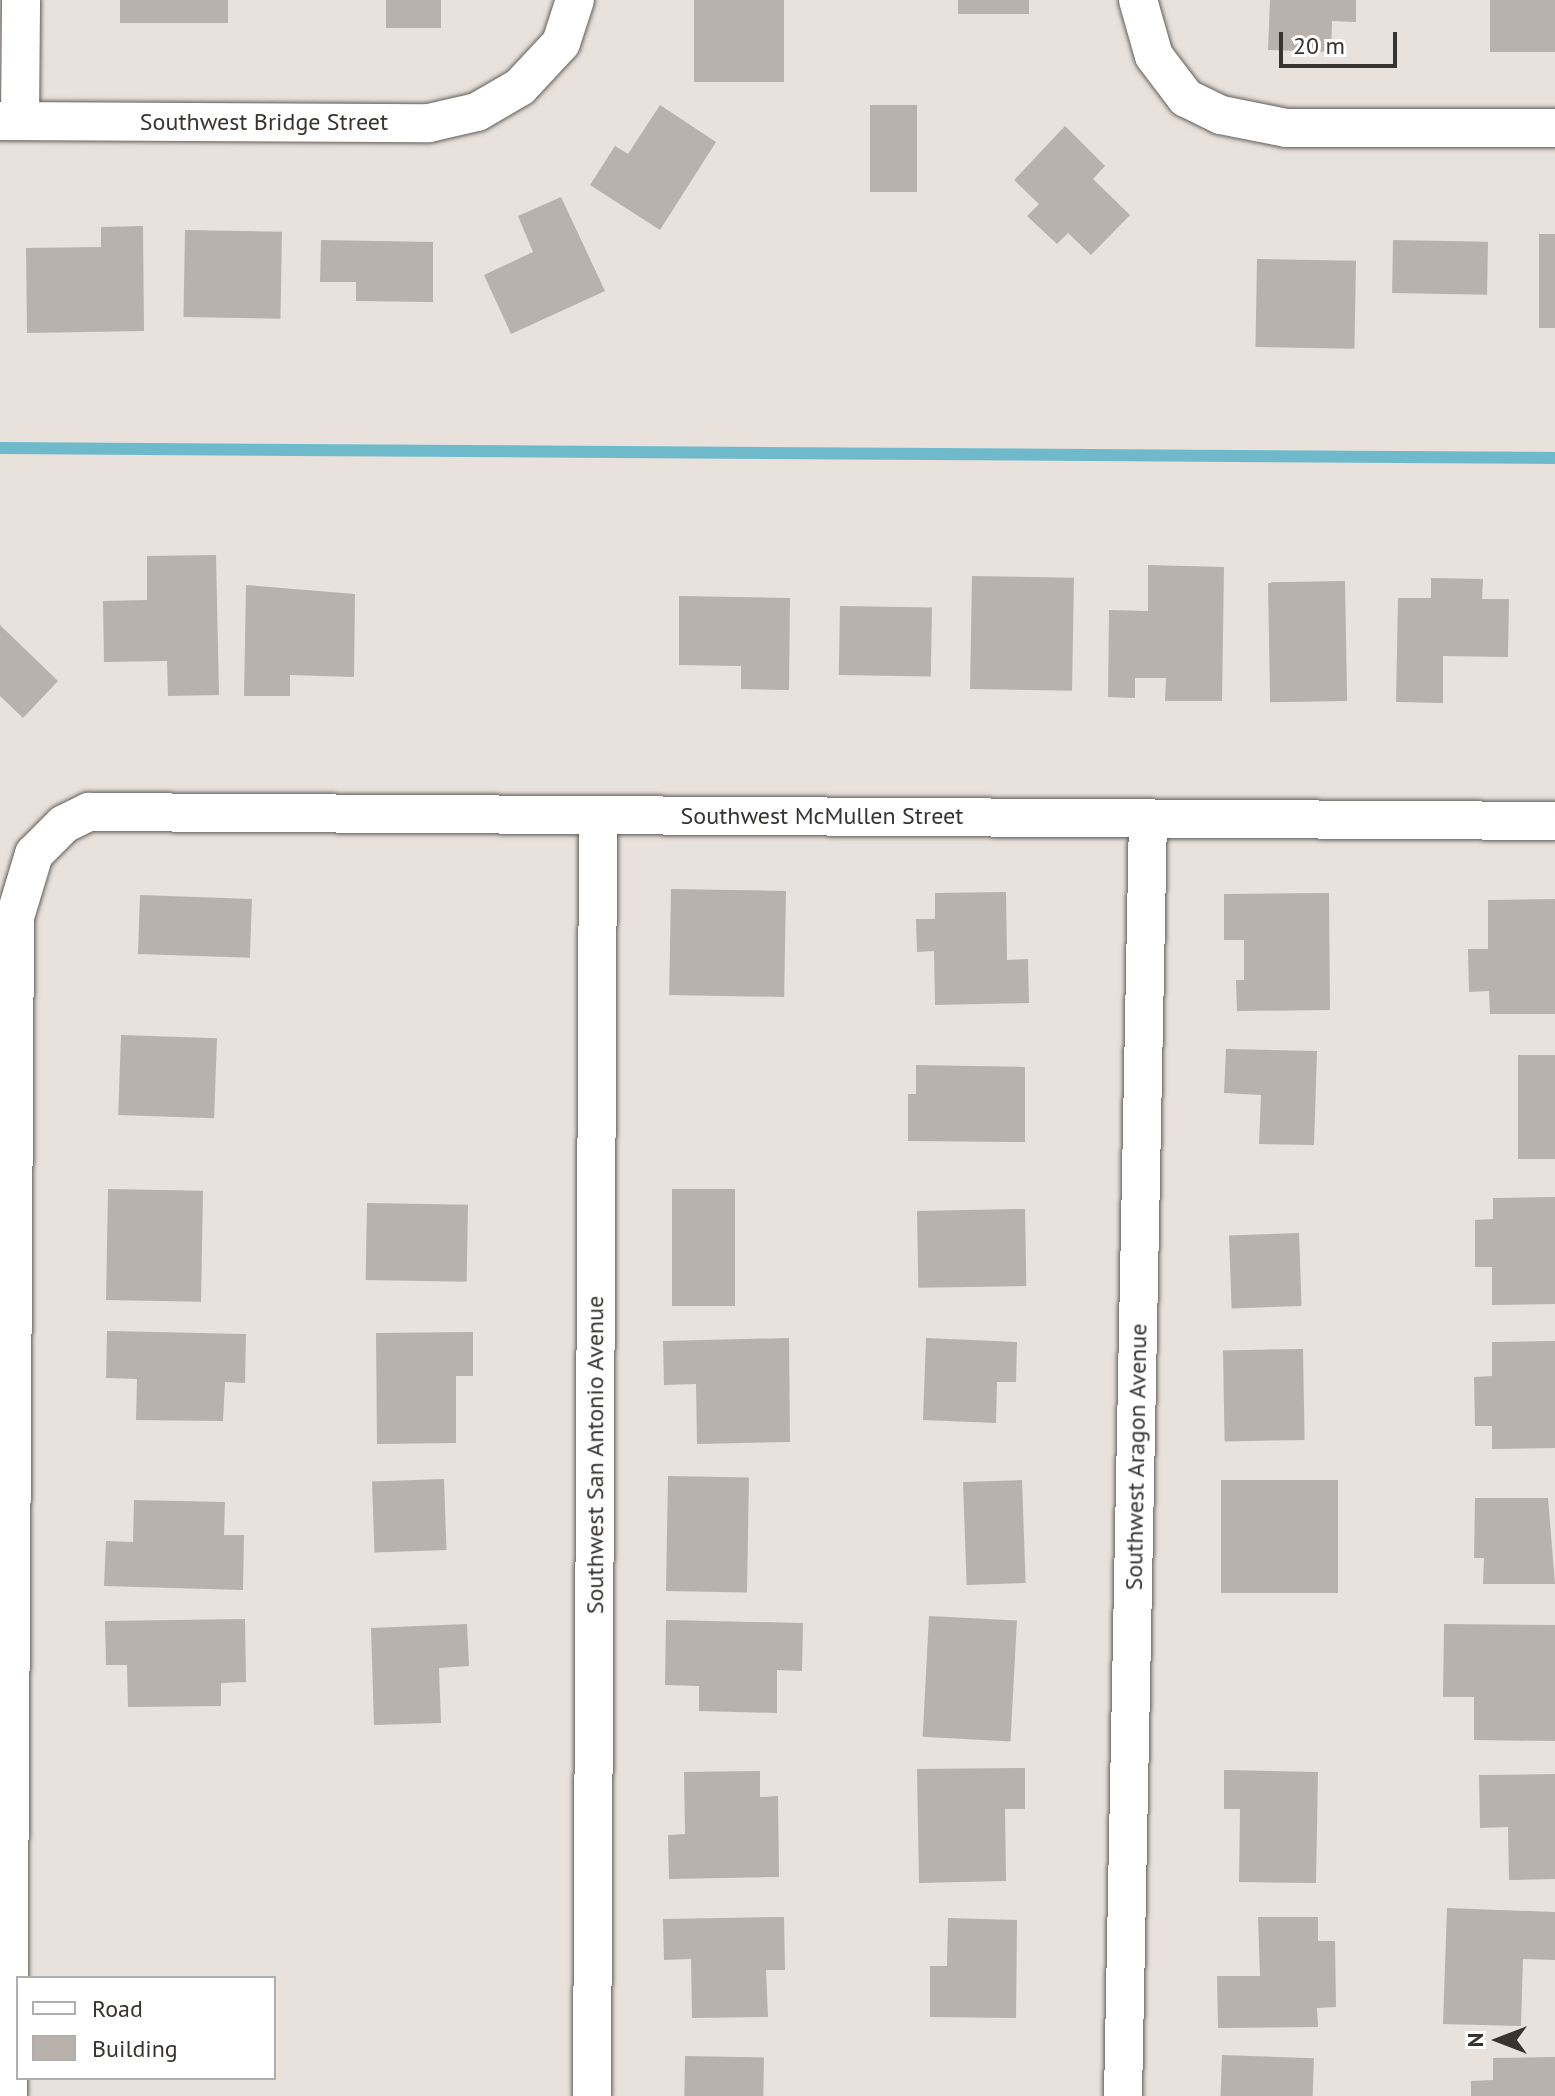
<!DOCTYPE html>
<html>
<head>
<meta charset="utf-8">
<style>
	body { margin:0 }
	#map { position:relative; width:1555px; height:2096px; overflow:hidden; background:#e8e1dc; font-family:"PT Sans",sans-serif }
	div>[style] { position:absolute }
	.stream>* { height:12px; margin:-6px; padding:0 6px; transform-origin:6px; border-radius:6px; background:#6ebacb }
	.building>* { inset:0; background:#b8b1ac; transform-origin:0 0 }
	.roads { filter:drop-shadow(0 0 2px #635d59) drop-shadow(0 0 2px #635d59) }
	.minor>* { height:38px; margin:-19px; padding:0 19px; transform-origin:19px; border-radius:19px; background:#fff }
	span { translate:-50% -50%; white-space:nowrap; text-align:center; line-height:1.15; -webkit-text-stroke:7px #fff; paint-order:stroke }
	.street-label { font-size:24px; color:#363331 }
	.legend { position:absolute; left:16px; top:1976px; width:260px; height:104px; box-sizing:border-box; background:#fff; border:2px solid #afadad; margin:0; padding:10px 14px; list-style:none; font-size:24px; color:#363331 }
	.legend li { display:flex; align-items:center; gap:16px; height:40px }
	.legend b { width:40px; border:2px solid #afadad }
	.north { position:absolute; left:1459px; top:2000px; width:80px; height:80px; -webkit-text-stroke:6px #fff; paint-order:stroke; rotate:270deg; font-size:22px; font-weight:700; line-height:32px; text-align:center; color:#363331 }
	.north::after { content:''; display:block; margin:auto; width:28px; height:36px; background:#363331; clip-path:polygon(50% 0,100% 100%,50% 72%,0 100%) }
	.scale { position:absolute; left:1279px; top:32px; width:118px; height:36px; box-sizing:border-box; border:4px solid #363331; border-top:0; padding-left:10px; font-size:24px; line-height:28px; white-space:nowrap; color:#363331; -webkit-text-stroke:6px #fff; paint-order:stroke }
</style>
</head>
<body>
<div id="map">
	<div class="stream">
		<div style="left:0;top:448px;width:1555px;rotate:0.37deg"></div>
	</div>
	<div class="building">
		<div style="left:120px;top:0;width:108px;height:23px"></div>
		<div style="left:386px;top:0;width:55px;height:28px"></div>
		<div style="left:694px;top:0;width:90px;height:82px"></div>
		<div style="left:958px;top:0;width:71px;height:14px"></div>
		<div style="clip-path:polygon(1270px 0,1356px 0,1356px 22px,1332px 21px,1331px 52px,1268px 50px)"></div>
		<div style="left:1490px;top:0;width:65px;height:52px"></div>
		<div style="clip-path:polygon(660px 105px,716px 142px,660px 230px,590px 185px,615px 146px,628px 154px)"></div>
		<div style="left:870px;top:105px;width:47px;height:87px"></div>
		<div style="clip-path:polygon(1065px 126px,1105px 166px,1093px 179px,1130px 215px,1091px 255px,1068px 233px,1057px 244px,1027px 216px,1039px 204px,1014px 180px)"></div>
		<div style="clip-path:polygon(561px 197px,605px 291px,511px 334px,484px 275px,533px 252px,518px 216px)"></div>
		<div style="clip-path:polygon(143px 226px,144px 331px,27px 333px,26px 248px,101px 247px,101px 227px)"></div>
		<div style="left:185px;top:230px;width:97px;height:87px;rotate:1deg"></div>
		<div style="left:1539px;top:234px;width:16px;height:94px"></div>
		<div style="clip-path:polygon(321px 240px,433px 242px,433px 302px,356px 301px,356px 282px,320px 282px)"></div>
		<div style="left:1393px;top:240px;width:95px;height:53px;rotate:1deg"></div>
		<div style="left:1257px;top:259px;width:99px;height:88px;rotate:1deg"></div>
		<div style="clip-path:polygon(216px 555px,219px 695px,168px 696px,167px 661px,104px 662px,103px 601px,147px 600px,147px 556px)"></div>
		<div style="clip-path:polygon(1148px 565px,1224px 567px,1222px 701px,1165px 701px,1166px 678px,1135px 678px,1135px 698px,1108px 697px,1109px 610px,1148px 611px)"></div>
		<div style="left:972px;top:576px;width:102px;height:113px;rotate:1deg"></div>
		<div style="clip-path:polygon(1431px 578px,1483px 579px,1482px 599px,1509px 599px,1508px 657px,1443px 656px,1443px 703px,1396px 702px,1398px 598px,1431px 598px)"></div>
		<div style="left:1345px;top:581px;width:120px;height:77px;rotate:89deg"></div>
		<div style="clip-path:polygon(246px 585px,355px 594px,354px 677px,290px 675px,290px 696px,244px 696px)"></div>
		<div style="clip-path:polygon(679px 596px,790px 598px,789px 690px,741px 689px,741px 666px,679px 665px)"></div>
		<div style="left:840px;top:606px;width:92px;height:69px;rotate:1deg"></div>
		<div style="clip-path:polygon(0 625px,58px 681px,23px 718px,0 696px)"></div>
		<div style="left:671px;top:889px;width:115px;height:106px;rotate:1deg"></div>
		<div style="clip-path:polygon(1006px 892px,1007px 960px,1028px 959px,1029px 1003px,935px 1005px,934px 951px,917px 952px,916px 919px,935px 919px,935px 893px)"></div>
		<div style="clip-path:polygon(1329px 893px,1330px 1010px,1237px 1011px,1236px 980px,1244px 980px,1244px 940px,1224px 940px,1224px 894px)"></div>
		<div style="left:140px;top:895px;width:112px;height:59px;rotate:2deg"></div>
		<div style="clip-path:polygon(1555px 899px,1555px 1014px,1490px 1014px,1489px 991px,1469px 992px,1468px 949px,1488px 949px,1488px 900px)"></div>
		<div style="left:121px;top:1035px;width:96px;height:80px;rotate:2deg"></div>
		<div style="clip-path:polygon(1226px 1049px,1317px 1051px,1314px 1145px,1259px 1144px,1261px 1095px,1224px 1093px)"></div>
		<div style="left:1518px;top:1055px;width:37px;height:104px"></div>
		<div style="clip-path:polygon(916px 1065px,1025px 1067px,1025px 1142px,908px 1141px,908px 1094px,916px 1094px)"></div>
		<div style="left:108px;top:1189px;width:95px;height:111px;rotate:1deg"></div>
		<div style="left:672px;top:1189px;width:63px;height:117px"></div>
		<div style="clip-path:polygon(1555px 1197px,1555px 1304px,1492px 1305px,1492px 1267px,1475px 1267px,1475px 1220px,1493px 1219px,1493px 1198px)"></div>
		<div style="left:367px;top:1203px;width:101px;height:77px;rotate:1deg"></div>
		<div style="left:1025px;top:1209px;width:77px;height:108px;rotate:89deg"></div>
		<div style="left:1299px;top:1233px;width:73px;height:70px;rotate:88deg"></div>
		<div style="clip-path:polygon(107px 1331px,246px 1334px,245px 1383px,225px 1382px,223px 1421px,136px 1420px,137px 1379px,106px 1378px)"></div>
		<div style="clip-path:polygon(473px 1332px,473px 1376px,456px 1376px,456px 1443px,377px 1444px,376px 1333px)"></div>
		<div style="clip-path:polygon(789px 1338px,790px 1442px,697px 1444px,696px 1384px,664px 1385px,663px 1341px)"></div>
		<div style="clip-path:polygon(926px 1338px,1017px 1342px,1016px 1382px,997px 1382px,996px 1423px,923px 1420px)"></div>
		<div style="clip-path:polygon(1555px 1341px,1555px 1448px,1492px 1449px,1492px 1426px,1475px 1426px,1474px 1377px,1492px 1376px,1492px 1342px)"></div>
		<div style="left:1303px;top:1349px;width:91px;height:80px;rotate:89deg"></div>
		<div style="left:668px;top:1476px;width:81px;height:115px;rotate:1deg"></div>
		<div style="left:444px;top:1479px;width:71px;height:72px;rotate:88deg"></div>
		<div style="left:1022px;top:1480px;width:103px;height:59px;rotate:88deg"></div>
		<div style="left:1221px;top:1480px;width:117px;height:113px"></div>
		<div style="clip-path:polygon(1475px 1498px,1548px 1498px,1555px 1584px,1483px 1584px,1484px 1558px,1474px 1558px)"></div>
		<div style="clip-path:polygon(134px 1500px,225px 1502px,224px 1535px,244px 1535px,243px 1590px,104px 1586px,106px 1541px,133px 1542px)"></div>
		<div style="left:929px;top:1616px;width:88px;height:121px;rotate:3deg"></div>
		<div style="clip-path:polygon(245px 1619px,246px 1682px,221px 1683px,221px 1706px,128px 1707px,127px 1665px,106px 1665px,105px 1621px)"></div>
		<div style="clip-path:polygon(666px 1620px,803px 1623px,802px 1671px,777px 1670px,777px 1713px,699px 1711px,699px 1686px,665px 1685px)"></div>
		<div style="clip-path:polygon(467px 1624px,469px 1666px,439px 1668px,441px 1723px,374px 1725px,371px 1628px)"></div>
		<div style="clip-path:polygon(1444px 1624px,1555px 1625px,1555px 1741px,1474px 1740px,1474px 1697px,1443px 1697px)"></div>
		<div style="clip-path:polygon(1025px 1768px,1025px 1809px,1005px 1809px,1006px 1881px,919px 1883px,917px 1769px)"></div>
		<div style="clip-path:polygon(1224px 1770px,1318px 1772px,1316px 1883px,1239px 1882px,1240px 1809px,1224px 1809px)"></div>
		<div style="clip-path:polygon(760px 1771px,760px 1797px,778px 1796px,779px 1877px,669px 1879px,668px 1835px,685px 1834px,684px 1772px)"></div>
		<div style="clip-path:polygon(1555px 1774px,1555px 1879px,1509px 1880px,1508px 1827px,1480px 1828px,1479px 1775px)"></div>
		<div style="clip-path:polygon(1447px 1908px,1555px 1912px,1555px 1960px,1523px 1959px,1521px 2026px,1443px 2024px)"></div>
		<div style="clip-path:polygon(784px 1917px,785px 1970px,766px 1970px,768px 2017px,692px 2018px,691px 1959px,664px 1960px,663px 1919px)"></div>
		<div style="clip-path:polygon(1258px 1917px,1318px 1917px,1318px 1941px,1335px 1941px,1336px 2007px,1317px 2008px,1318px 2027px,1218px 2028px,1217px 1976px,1260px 1976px)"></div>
		<div style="clip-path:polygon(948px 1918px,1017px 1920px,1016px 2018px,930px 2017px,930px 1966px,947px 1966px)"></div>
		<div style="left:1222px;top:2055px;width:92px;height:41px;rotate:2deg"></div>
		<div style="left:685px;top:2056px;width:79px;height:40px;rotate:1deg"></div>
		<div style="clip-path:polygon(1555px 2057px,1555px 2096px,1471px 2096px,1471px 2081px,1493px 2080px,1493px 2058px)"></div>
	</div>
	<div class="roads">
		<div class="minor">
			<div style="left:1138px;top:0;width:58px;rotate:74.1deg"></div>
			<div style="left:1154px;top:56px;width:53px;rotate:52.7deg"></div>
			<div style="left:1186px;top:98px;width:39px;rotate:26deg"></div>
			<div style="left:1221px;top:115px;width:66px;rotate:11.3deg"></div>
			<div style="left:1286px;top:128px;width:269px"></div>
			<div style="left:0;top:121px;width:429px;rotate:0.3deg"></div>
			<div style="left:429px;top:123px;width:49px;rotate:-12.9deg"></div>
			<div style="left:477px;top:112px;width:50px;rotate:-30.2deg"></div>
			<div style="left:520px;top:87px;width:60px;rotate:-47deg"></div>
			<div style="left:561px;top:43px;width:45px;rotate:-72deg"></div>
			<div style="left:20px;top:121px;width:121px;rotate:-89.5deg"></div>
			<div style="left:8px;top:2096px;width:1179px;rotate:-89.66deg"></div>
			<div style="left:15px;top:917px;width:66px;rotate:-73.2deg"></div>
			<div style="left:34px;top:854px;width:42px;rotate:-45deg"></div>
			<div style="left:64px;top:824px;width:28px;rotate:-26deg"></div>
			<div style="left:89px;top:812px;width:1466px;rotate:0.35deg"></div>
			<div style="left:592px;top:2096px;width:1281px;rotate:-89.73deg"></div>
			<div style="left:1123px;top:2096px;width:1278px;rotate:-88.88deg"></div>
		</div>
	</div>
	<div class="street-label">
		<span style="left:264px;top:122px">Southwest Bridge Street</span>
		<span style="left:822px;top:816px">Southwest McMullen Street</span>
		<span style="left:595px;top:1455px;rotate:-90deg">Southwest San Antonio Avenue</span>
		<span style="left:1136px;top:1457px;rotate:-89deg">Southwest Aragon Avenue</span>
	</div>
	<ul class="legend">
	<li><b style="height:10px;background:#fff"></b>Road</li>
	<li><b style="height:22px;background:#b8b1ac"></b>Building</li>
	</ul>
	<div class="north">N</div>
	<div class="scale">20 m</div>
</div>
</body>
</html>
